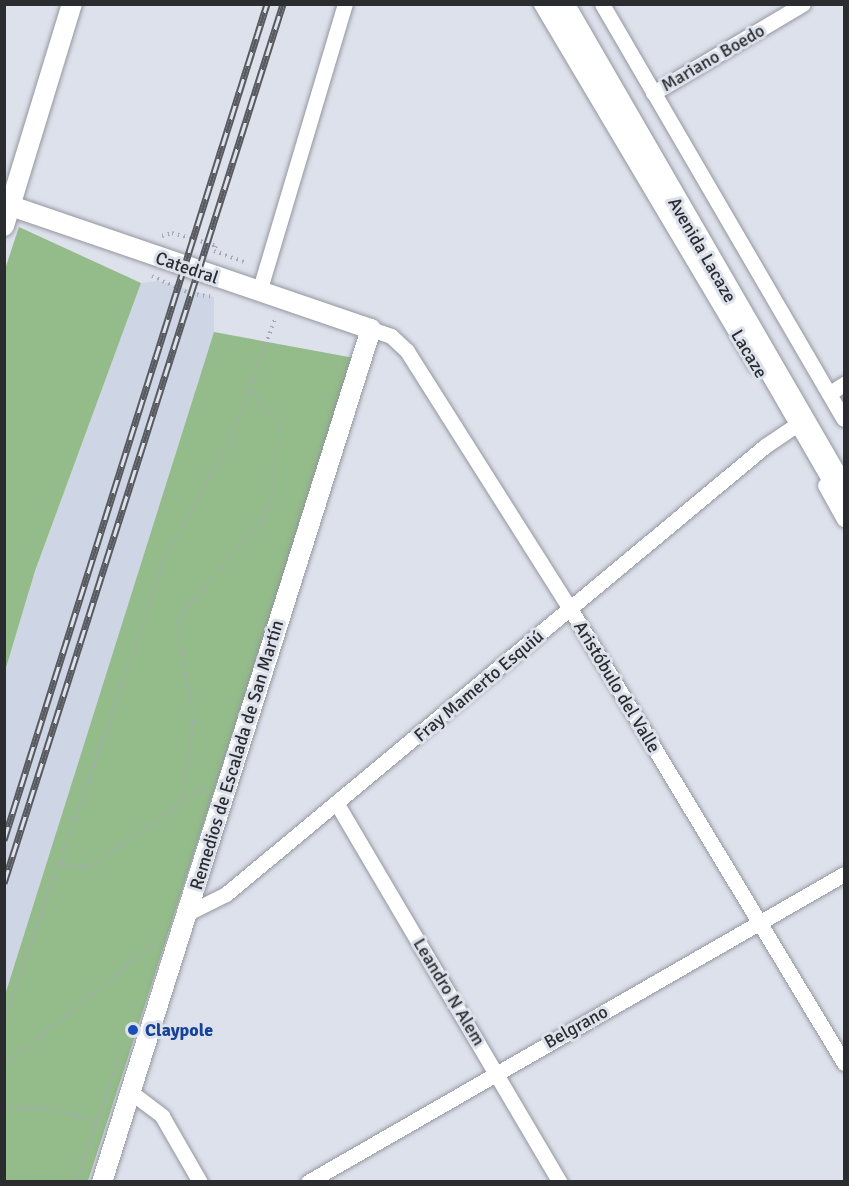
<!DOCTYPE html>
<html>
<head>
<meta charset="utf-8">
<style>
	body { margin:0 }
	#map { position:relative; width:849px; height:1186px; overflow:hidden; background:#dde1eb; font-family:Signika,sans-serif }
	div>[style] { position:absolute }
	.built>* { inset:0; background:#ced5e4 }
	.green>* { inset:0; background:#94bb8a }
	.path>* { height:4px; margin-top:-2px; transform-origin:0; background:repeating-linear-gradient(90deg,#a7aab2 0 1.5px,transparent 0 6px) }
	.roads { filter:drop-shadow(0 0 2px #93969f) drop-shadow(0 0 2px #93969f) }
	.minor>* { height:15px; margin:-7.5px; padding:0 7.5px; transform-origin:7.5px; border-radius:7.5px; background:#fff }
	.tertiary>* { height:20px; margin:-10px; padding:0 10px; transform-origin:10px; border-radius:10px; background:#fff }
	.primary>* { height:26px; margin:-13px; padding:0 13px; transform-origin:13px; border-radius:13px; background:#fff }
	.rail>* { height:7px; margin-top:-3.5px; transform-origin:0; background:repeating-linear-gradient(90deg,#dde1eb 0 14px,#585a5f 0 28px); box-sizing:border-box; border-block:2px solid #585a5f }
	.dots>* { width:16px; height:16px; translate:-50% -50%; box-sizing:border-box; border:3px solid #dde1eb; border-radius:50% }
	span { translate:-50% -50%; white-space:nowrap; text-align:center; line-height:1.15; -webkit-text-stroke:6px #dde1eb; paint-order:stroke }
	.street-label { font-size:18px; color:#2b2c30 }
	.transit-label { font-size:18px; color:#164399; font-weight:700 }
	.left { translate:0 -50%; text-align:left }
	.frame { position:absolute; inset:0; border:6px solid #2b2c30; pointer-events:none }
</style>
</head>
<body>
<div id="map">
	<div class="built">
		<div style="clip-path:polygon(159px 281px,214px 297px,214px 332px,5px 995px,5px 671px,35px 571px,141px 283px)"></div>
	</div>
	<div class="green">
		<div style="clip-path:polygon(19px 227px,141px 283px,35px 571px,5px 671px,4px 272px)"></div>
		<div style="clip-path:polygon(214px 332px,354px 358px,88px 1181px,5px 1182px,5px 995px)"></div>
	</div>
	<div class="path">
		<div style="left:162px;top:236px;width:10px;rotate:-17deg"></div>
		<div style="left:172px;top:233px;width:36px;rotate:16deg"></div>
		<div style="left:207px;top:243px;width:9px;rotate:18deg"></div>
		<div style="left:216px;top:246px;width:5px;rotate:112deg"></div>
		<div style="left:214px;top:251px;width:32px;rotate:20deg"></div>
		<div style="left:152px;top:276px;width:43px;rotate:24.8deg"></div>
		<div style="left:191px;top:294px;width:24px;rotate:7deg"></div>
		<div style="left:181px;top:806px;width:86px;rotate:-81.3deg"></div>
		<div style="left:194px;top:721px;width:86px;rotate:-100deg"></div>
		<div style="left:179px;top:636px;width:22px;rotate:-85deg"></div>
		<div style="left:181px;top:614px;width:128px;rotate:-49.4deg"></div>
		<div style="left:264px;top:517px;width:23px;rotate:-70deg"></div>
		<div style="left:272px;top:495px;width:70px;rotate:-84.3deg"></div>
		<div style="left:279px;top:425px;width:48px;rotate:-129deg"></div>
		<div style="left:62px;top:864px;width:28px;rotate:6deg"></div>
		<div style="left:90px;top:867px;width:141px;rotate:-34.9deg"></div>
		<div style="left:4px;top:1022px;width:498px;rotate:-70.8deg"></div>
		<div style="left:168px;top:552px;width:128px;rotate:-61deg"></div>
		<div style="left:230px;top:440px;width:132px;rotate:-69.6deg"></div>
		<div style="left:4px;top:1065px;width:195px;rotate:-38.8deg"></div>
		<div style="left:4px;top:1107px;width:51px;rotate:2.2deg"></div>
		<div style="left:55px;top:1109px;width:46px;rotate:17.7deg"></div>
		<div style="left:76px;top:1182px;width:129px;rotate:-71deg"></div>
	</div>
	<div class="roads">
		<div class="minor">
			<div style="left:541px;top:4px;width:421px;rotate:59.3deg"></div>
			<div style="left:602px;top:4px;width:480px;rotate:59.8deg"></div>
			<div style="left:653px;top:93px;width:174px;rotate:-30.7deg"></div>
			<div style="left:259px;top:292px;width:301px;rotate:-73.4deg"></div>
			<div style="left:371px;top:329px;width:21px;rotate:19deg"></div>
			<div style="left:391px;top:336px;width:22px;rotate:43deg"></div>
			<div style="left:407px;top:351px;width:307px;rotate:57.7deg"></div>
			<div style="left:571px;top:610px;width:529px;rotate:58.92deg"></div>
			<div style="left:830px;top:393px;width:17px;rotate:-33deg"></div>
			<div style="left:825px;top:485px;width:39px;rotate:61deg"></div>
			<div style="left:337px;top:804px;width:439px;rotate:59.5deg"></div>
			<div style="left:188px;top:913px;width:42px;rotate:-26.6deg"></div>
			<div style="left:226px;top:894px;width:701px;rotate:-39.73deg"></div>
			<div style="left:765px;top:446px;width:32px;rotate:-34deg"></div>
			<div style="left:132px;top:1093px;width:38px;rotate:37deg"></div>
			<div style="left:162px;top:1116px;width:76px;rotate:60.1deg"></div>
			<div style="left:308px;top:1182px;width:618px;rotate:-29.88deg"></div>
		</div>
		<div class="tertiary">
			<div style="left:11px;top:206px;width:380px;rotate:18.9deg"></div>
			<div style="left:371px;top:329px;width:894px;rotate:107.5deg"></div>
			<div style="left:4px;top:226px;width:232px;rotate:-73deg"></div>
		</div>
		<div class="primary">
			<div style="left:561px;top:4px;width:566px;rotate:59.99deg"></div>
		</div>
	</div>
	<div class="rail">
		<div style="left:4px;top:840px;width:876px;rotate:-72.54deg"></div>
		<div style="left:4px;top:883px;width:922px;rotate:-72.39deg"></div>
	</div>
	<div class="dots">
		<div style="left:133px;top:1030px;background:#1a4fb4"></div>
	</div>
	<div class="street-label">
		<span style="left:713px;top:58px;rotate:-30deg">Mariano Boedo</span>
		<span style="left:702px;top:250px;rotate:60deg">Avenida Lacaze</span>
		<span style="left:187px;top:268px;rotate:19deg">Catedral</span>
		<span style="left:749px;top:354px;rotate:59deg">Lacaze</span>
		<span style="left:479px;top:686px;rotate:-40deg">Fray Mamerto Esquiú</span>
		<span style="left:617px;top:687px;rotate:59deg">Aristóbulo del Valle</span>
		<span style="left:237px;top:755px;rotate:-73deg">Remedios de Escalada de San Martín</span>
		<span style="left:449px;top:992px;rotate:59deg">Leandro N Alem</span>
		<span style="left:576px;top:1027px;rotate:-29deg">Belgrano</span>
	</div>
	<div class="transit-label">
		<span class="left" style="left:145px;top:1030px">Claypole</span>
	</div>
	<div class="frame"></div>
</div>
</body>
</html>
